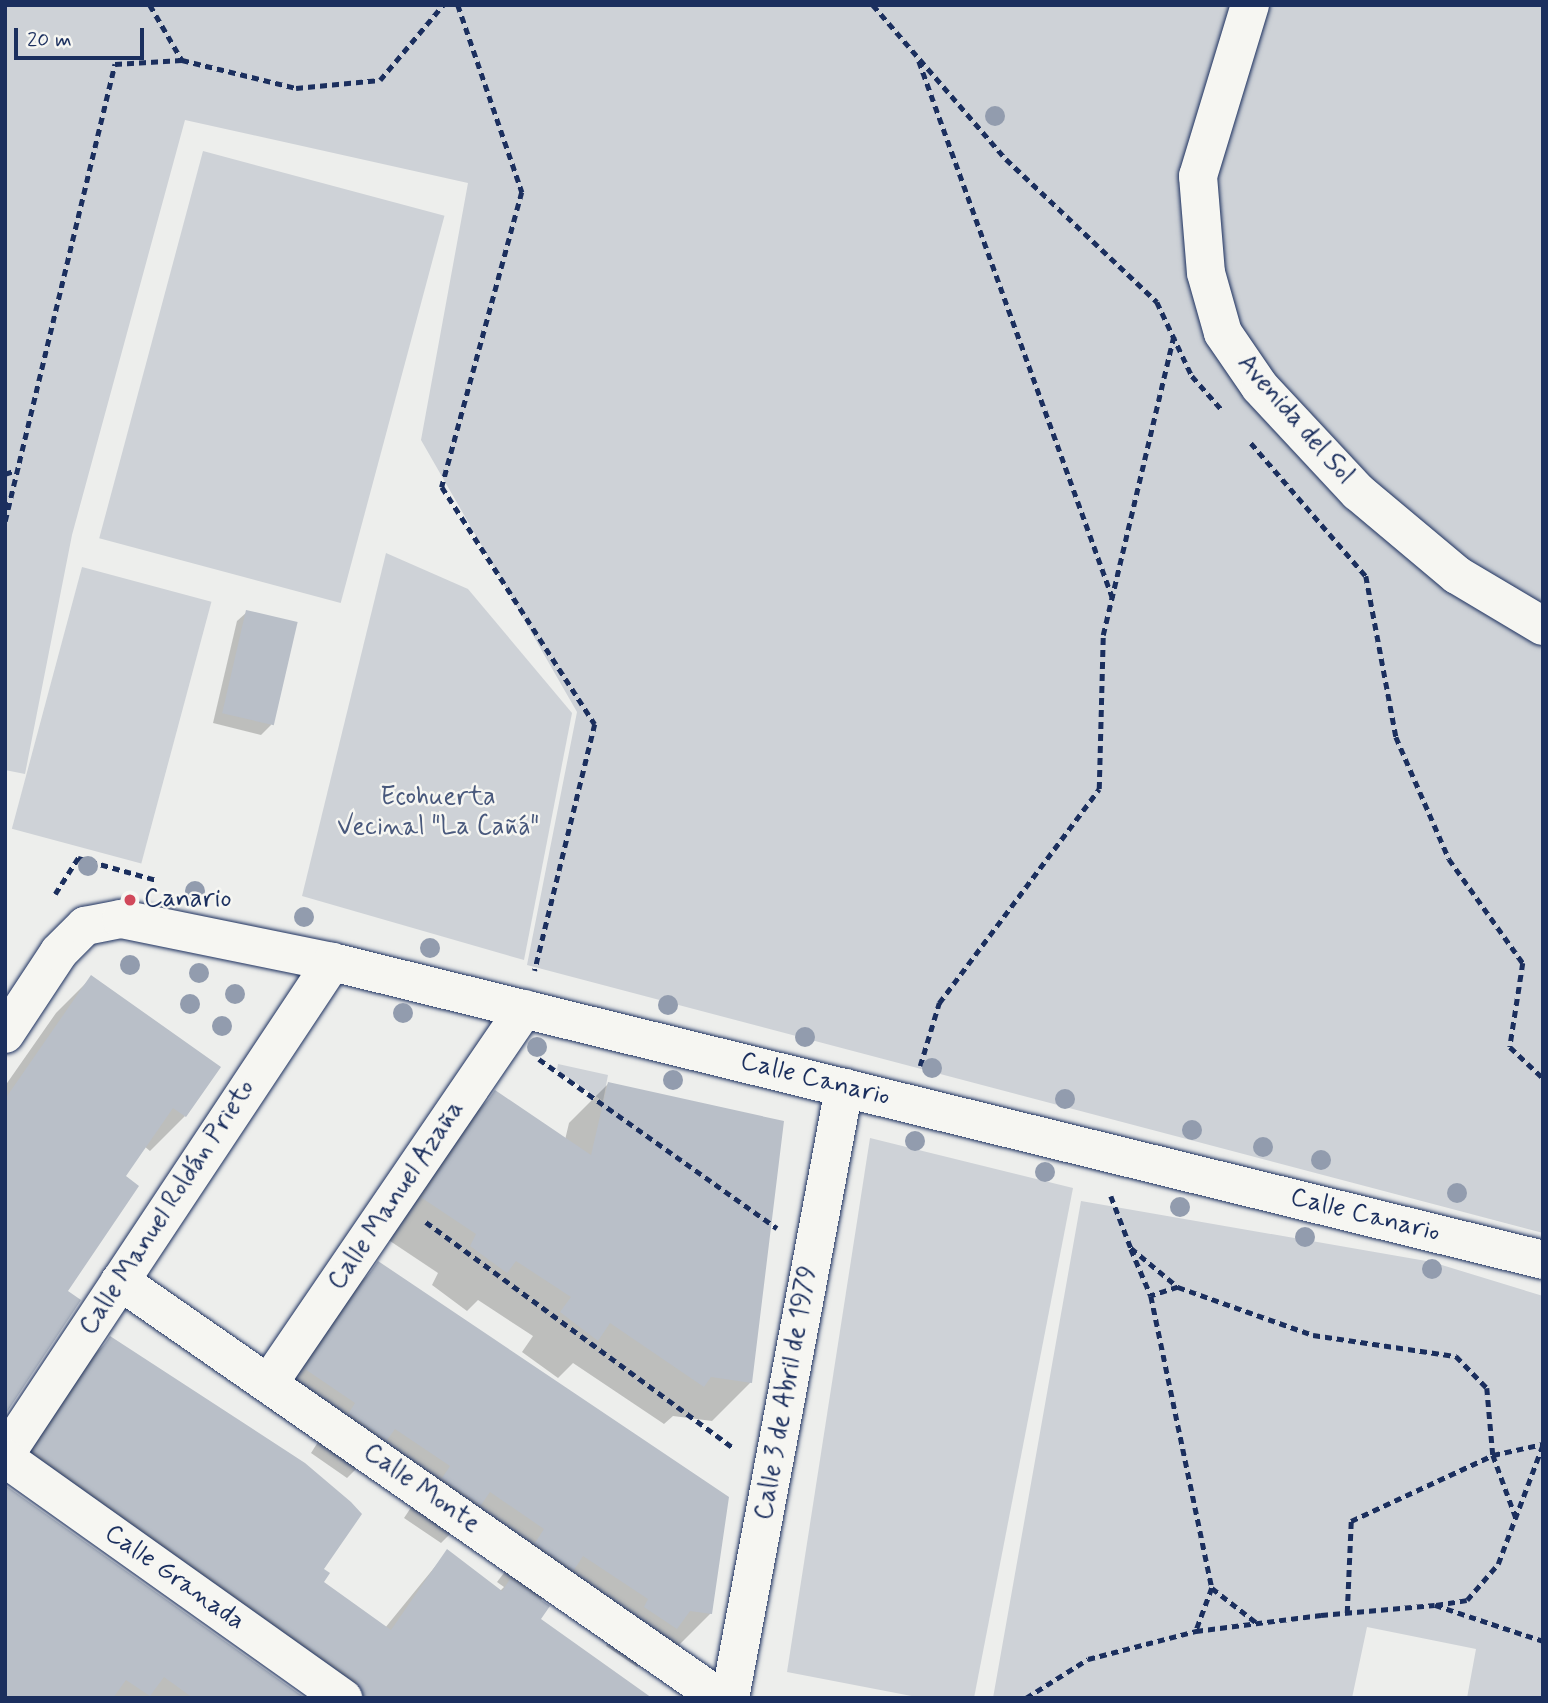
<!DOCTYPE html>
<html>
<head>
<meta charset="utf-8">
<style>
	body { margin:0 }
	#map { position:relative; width:1548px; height:1703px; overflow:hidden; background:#edeeec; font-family:Mynerve,sans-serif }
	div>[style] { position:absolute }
	.green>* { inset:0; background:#ced2d7; transform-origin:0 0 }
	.shadow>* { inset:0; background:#0003 }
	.building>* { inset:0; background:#b9bfc8; transform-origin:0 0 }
	.path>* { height:4.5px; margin-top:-2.25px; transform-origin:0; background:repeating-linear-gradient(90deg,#1b2f5e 0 7px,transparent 0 12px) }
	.roads { filter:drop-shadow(0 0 2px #1b2f5e) drop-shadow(0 0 2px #1b2f5e) }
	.minor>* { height:38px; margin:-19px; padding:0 19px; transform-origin:19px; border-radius:19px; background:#f6f6f2 }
	.trees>* { width:20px; height:20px; margin:-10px; border-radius:50%; background:#929cae }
	.dots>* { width:19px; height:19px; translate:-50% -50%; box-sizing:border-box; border:4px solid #f6f6f2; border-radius:50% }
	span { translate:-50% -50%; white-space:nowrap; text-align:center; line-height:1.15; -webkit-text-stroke:5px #f6f6f2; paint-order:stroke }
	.street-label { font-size:26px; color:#1b2f5e }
	.park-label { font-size:26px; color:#48587c }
	.poi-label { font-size:26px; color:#1b2f5e }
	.left { translate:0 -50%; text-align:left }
	.frame { position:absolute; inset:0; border:7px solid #1b2f5e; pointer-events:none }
	.scale { position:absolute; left:14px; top:28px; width:130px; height:32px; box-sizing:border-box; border:4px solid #1b2f5e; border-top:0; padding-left:9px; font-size:21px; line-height:24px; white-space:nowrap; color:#1b2f5e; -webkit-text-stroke:5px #f6f6f2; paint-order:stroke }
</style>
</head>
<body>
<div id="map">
	<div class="green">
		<div style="clip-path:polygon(5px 5px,1543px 5px,1543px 1233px,527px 965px,577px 712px,421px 440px,468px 183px,185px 120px,72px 535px,25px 774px,5px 770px)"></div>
		<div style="left:203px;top:151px;width:250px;height:401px;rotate:15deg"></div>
		<div style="clip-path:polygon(386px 553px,468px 589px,572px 713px,524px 960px,302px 896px)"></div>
		<div style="left:82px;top:567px;width:134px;height:271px;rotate:15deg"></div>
		<div style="clip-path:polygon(558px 1064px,608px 1075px,603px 1101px,557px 1070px)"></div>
		<div style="clip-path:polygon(870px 1138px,1073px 1188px,974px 1698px,922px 1698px,787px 1672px)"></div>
		<div style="clip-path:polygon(1081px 1201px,1432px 1262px,1543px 1296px,1543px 1698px,1467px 1698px,1476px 1649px,1367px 1627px,1352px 1698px,993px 1698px)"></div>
	</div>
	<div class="shadow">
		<div style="clip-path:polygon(247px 612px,271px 725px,261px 735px,213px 723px,237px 621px)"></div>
		<div style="clip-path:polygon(91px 978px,185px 1116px,150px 1151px,144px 1146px,124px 1177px,5px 1412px,5px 1086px,56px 1013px)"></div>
		<div style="clip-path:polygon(608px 1084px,751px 1382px,712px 1421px,673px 1416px,664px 1424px,573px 1363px,558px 1378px,522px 1352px,533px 1336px,478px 1300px,467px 1311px,432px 1285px,438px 1273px,384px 1237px,456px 1132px,495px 1093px,565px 1140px,569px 1123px)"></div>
		<div style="clip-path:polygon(379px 1264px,711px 1613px,672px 1652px,654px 1650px,637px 1667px,606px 1646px,611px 1639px,546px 1595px,540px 1601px,539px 1620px,648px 1698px,312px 1698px,6px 1481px,82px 1367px,110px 1339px,322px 1570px,322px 1582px,385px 1628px,447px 1552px,500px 1591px,504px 1587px,497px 1582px,507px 1569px,452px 1532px,441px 1543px,404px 1518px,412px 1506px,357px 1468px,347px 1478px,311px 1453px,318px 1442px,268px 1408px,340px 1303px)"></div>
		<div style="clip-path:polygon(5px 1491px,302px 1698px,5px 1698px)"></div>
	</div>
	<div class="building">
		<div style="left:246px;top:610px;width:53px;height:106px;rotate:13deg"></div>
		<div style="clip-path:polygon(91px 975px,221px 1067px,186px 1117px,173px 1108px,126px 1176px,139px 1186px,68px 1291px,81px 1300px,5px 1415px,5px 1099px)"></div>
		<div style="clip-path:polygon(608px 1082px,784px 1121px,752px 1383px,711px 1377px,704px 1387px,610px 1323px,598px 1341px,560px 1312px,571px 1297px,516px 1261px,507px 1273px,470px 1246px,476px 1234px,422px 1198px,495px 1090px,591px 1155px)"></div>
		<div style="clip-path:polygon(378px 1261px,729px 1497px,712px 1614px,690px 1611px,677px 1629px,644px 1607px,648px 1599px,583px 1556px,574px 1570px,535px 1543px,544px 1529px,490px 1492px,481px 1505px,442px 1478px,450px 1466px,395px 1429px,387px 1440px,349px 1413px,355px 1403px,305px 1369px)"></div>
		<div style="clip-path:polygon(110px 1336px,305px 1463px,351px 1502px,362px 1514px,324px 1569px,330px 1573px,324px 1582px,391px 1630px,447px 1549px,502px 1591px,510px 1579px,550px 1606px,541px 1619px,652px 1698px,364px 1698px,356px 1680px,34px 1451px)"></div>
		<div style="clip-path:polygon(5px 1485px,305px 1698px,193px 1698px,164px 1677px,150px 1696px,126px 1680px,113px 1698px,5px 1698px)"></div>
	</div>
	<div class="path">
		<div style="left:150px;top:5px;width:64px;rotate:59.8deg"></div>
		<div style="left:182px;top:60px;width:117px;rotate:13.8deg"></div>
		<div style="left:296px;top:88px;width:84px;rotate:-5.4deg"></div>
		<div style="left:380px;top:80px;width:98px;rotate:-50deg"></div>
		<div style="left:458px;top:5px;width:198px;rotate:71.1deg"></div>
		<div style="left:522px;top:192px;width:306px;rotate:105.2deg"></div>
		<div style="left:442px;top:487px;width:282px;rotate:57.2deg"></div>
		<div style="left:595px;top:724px;width:254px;rotate:103.7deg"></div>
		<div style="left:873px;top:5px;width:203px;rotate:49.2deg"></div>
		<div style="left:1006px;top:159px;width:208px;rotate:43.4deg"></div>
		<div style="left:1157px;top:302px;width:82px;rotate:64.7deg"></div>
		<div style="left:1192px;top:376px;width:45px;rotate:48.6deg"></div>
		<div style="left:919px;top:61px;width:572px;rotate:70.17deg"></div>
		<div style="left:1251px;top:443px;width:176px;rotate:49.2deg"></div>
		<div style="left:1366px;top:576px;width:164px;rotate:79.4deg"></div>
		<div style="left:1396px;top:737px;width:133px;rotate:66.5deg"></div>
		<div style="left:1449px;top:859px;width:128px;rotate:54.6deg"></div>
		<div style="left:1523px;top:963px;width:85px;rotate:98.8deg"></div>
		<div style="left:1510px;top:1047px;width:45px;rotate:43.2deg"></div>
		<div style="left:5px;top:474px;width:13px;rotate:-18deg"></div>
		<div style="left:5px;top:521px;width:470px;rotate:-76.5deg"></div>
		<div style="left:115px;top:64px;width:67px;rotate:-3.4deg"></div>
		<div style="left:55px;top:894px;width:43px;rotate:-57.4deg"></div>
		<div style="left:78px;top:858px;width:82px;rotate:15.6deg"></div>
		<div style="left:539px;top:1059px;width:292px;rotate:35.4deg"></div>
		<div style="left:920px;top:1066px;width:66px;rotate:-73.2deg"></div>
		<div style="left:939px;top:1003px;width:267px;rotate:-53.2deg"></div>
		<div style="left:1099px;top:789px;width:154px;rotate:-88.5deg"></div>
		<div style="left:1103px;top:635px;width:309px;rotate:-76.7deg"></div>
		<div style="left:1111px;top:1196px;width:56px;rotate:69deg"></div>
		<div style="left:1131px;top:1248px;width:61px;rotate:39.7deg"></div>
		<div style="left:1178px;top:1287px;width:143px;rotate:19.6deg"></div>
		<div style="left:1313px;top:1335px;width:145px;rotate:8.4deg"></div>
		<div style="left:1456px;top:1356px;width:45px;rotate:45.9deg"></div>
		<div style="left:1487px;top:1388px;width:67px;rotate:84.9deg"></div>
		<div style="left:1493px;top:1455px;width:67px;rotate:69.9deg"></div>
		<div style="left:426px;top:1222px;width:383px;rotate:36.3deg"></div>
		<div style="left:1131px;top:1249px;width:51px;rotate:66.9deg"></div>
		<div style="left:1178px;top:1287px;width:28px;rotate:162deg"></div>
		<div style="left:1151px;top:1296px;width:298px;rotate:78.2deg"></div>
		<div style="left:1212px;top:1588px;width:46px;rotate:110.4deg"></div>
		<div style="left:1212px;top:1588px;width:57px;rotate:37.9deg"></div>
		<div style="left:1436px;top:1605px;width:31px;rotate:-9deg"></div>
		<div style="left:1467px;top:1600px;width:48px;rotate:-49.3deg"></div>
		<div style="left:1498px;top:1564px;width:125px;rotate:-69.4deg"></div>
		<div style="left:1347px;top:1613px;width:92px;rotate:-87.5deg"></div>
		<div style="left:1351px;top:1521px;width:157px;rotate:-24.9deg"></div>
		<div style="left:1493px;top:1455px;width:51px;rotate:-12.4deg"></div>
		<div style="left:1026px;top:1698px;width:73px;rotate:-32.2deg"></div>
		<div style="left:1088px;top:1659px;width:112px;rotate:-14.5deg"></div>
		<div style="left:1196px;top:1631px;width:126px;rotate:-7.3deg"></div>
		<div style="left:1321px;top:1615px;width:114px;rotate:-5deg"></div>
		<div style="left:1435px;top:1605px;width:114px;rotate:18.4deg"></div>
	</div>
	<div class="roads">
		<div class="minor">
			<div style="left:1250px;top:5px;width:179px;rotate:106.9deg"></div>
			<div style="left:1198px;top:176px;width:97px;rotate:85.3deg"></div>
			<div style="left:1206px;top:273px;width:62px;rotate:74.2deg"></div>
			<div style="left:1223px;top:333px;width:65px;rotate:55.6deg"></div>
			<div style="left:1260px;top:387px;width:144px;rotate:47deg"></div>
			<div style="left:1358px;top:492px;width:129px;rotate:40deg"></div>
			<div style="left:1457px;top:575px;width:100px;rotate:30.7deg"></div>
			<div style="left:5px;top:1034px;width:98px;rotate:-56.6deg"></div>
			<div style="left:59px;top:952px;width:37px;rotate:-45deg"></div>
			<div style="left:85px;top:926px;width:37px;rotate:-11deg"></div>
			<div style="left:121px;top:919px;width:215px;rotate:11.5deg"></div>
			<div style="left:332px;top:962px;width:1247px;rotate:13.82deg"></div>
			<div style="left:120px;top:1281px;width:731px;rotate:34.8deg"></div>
			<div style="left:269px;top:1383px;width:453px;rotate:-55.7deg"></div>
			<div style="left:5px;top:1455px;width:592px;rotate:-56.44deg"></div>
			<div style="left:5px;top:1458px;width:415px;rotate:35.4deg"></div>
			<div style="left:730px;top:1698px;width:621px;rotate:-79.41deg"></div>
		</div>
	</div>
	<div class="trees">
		<div style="left:995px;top:116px"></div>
		<div style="left:88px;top:866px"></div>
		<div style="left:195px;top:891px"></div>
		<div style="left:304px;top:917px"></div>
		<div style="left:430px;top:948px"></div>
		<div style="left:130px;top:965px"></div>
		<div style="left:199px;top:973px"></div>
		<div style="left:235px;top:994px"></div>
		<div style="left:190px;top:1004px"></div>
		<div style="left:668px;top:1005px"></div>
		<div style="left:403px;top:1013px"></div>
		<div style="left:222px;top:1026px"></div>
		<div style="left:805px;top:1037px"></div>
		<div style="left:537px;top:1047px"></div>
		<div style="left:932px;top:1068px"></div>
		<div style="left:673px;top:1080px"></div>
		<div style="left:1065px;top:1099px"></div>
		<div style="left:1192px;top:1130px"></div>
		<div style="left:915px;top:1141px"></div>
		<div style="left:1263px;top:1147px"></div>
		<div style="left:1321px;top:1160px"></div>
		<div style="left:1045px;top:1172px"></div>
		<div style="left:1457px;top:1193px"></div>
		<div style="left:1180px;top:1207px"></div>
		<div style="left:1305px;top:1237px"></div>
		<div style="left:1432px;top:1269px"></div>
	</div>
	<div class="dots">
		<div style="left:130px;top:900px;background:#d1495b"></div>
	</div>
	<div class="street-label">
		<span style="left:1295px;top:420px;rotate:49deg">Avenida del Sol</span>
		<span style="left:815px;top:1080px;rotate:14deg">Calle Canario</span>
		<span style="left:397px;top:1196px;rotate:-56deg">Calle Manuel Azaña</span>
		<span style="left:168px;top:1208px;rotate:-57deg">Calle Manuel Roldán Prieto</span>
		<span style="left:1365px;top:1216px;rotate:14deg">Calle Canario</span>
		<span style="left:787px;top:1393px;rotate:-80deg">Calle 3 de Abril de 1979</span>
		<span style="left:421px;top:1489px;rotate:35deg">Calle Monte</span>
		<span style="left:174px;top:1578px;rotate:35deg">Calle Granada</span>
	</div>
	<div class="park-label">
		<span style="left:438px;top:813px">Ecohuerta<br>Vecinal "La Cañá"</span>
	</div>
	<div class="poi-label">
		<span class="left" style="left:144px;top:900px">Canario</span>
	</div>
	<div class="frame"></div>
	<div class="scale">20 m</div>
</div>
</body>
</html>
